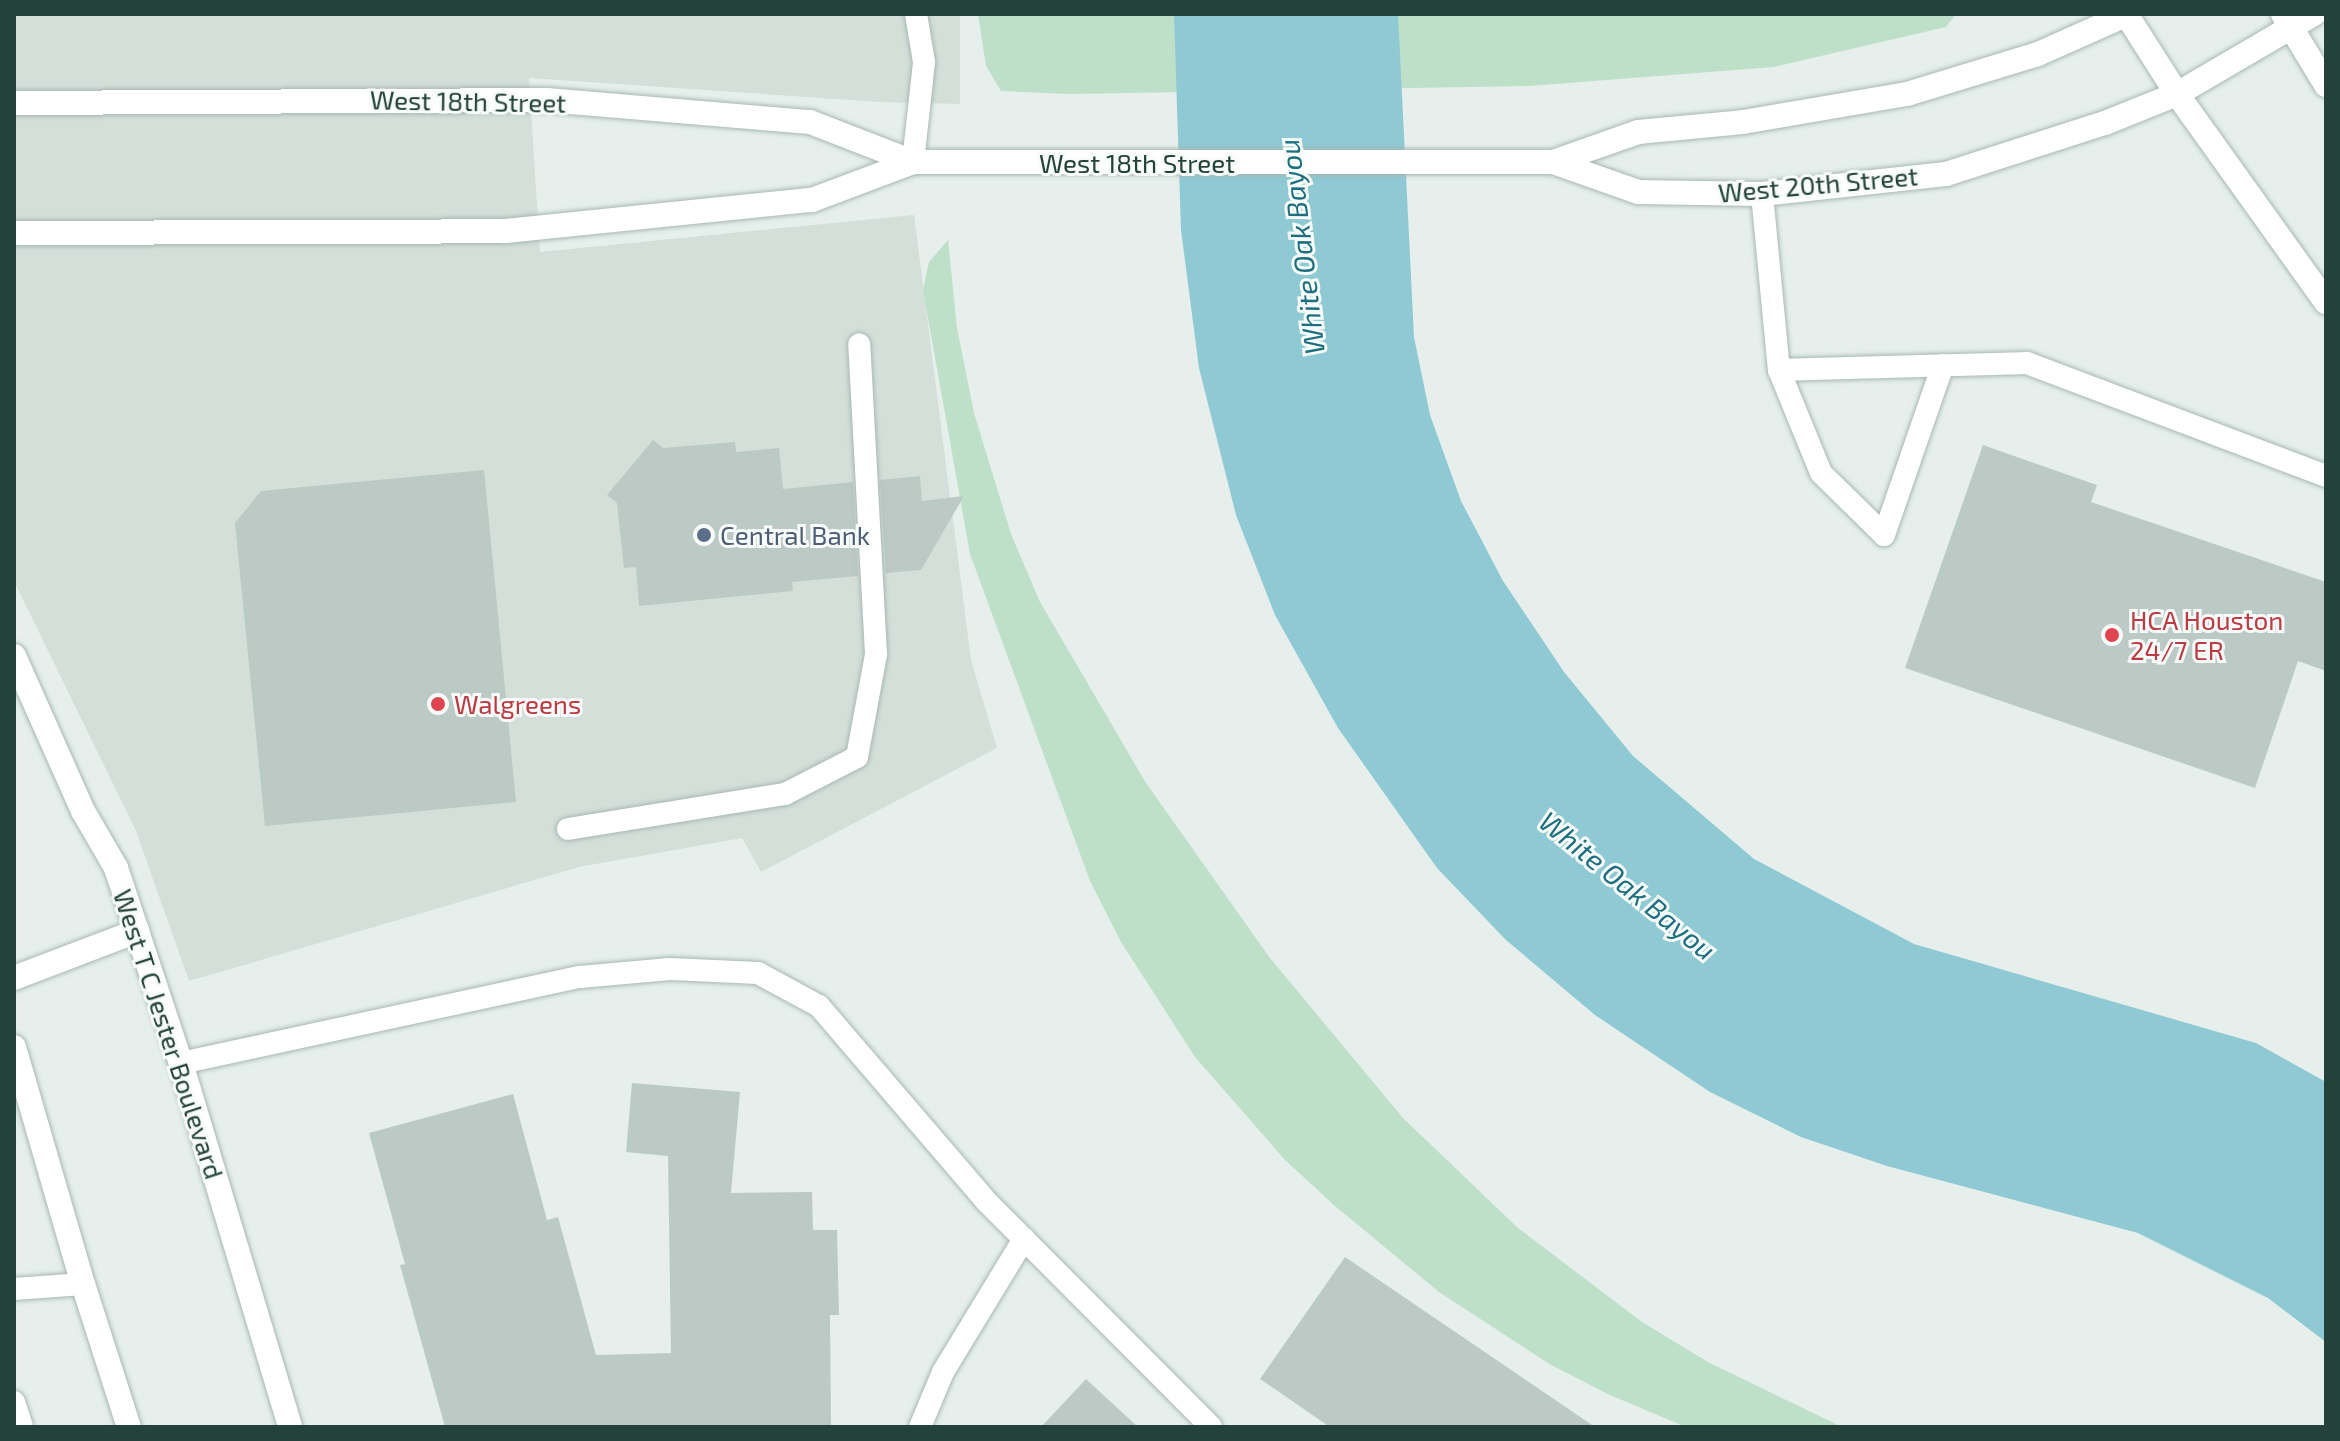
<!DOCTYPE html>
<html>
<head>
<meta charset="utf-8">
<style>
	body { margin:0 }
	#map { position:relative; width:2340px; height:1441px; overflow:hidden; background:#e6efeb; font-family:"Exo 2",sans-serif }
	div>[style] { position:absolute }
	.built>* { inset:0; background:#d4dfda }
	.green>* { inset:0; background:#bfe0c8 }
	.water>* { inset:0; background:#8ec9d4 }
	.building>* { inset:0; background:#bbcac4 }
	.roads { filter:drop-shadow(0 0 2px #a8b8b2) drop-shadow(0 0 2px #a8b8b2) }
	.service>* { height:22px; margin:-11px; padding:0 11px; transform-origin:11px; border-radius:11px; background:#fff }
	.tertiary>* { height:24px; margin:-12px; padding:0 12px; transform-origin:12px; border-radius:12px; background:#fff }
	.secondary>* { height:24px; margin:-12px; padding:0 12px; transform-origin:12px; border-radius:12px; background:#fff }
	.dots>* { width:22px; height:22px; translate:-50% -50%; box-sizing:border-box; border:4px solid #f7fbf9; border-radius:50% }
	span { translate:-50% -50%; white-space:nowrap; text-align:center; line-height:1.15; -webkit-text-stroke:6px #f7fbf9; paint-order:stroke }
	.street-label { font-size:26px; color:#24423a }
	.service-label { font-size:26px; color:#4e5e75 }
	.left { translate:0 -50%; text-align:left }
	.health-label { font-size:26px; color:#be3a42 }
	.water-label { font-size:28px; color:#1c6f80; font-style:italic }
	.frame { position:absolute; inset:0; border:16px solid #24423a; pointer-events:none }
</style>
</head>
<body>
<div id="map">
	<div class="built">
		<div style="clip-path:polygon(14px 14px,960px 14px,960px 104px,879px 102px,529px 78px,540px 252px,914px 215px,971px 660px,997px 748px,761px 872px,742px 838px,579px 867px,189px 981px,136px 831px,14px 581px)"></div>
	</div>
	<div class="green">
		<div style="clip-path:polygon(978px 14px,1956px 14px,1946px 27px,1774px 67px,1529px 86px,1072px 94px,1001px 91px,986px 66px)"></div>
		<div style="clip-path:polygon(948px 240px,957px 328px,974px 413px,1011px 534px,1040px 602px,1146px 783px,1270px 958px,1403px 1118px,1518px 1228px,1642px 1322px,1708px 1362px,1842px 1427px,1686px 1427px,1610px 1395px,1551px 1365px,1439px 1292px,1335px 1206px,1285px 1160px,1195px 1057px,1121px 942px,1090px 881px,970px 554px,923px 290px,929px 262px)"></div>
	</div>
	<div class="water">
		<div style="clip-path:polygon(1174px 14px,1398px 14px,1414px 337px,1430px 415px,1461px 501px,1503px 581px,1564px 672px,1633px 756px,1754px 859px,1914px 944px,2256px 1043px,2326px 1082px,2326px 1342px,2268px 1298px,2138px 1233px,1887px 1166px,1801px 1137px,1710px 1092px,1595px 1015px,1506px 940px,1437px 868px,1338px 728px,1275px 615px,1236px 515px,1199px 368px,1181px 230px)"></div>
	</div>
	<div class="building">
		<div style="clip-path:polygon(653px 440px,663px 448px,735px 442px,736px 452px,779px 448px,783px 489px,853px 482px,858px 576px,792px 582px,793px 591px,639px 606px,636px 567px,624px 568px,617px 503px,607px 495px)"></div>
		<div style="clip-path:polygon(1983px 445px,2097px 485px,2091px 502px,2326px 582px,2326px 671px,2298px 661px,2255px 788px,1905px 668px)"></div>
		<div style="clip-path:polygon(484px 470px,516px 802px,265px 826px,235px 523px,261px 491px)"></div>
		<div style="clip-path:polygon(920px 476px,922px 501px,964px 496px,921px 570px,886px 573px,880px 480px)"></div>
		<div style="clip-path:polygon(632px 1083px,740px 1092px,731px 1193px,812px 1192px,813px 1230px,837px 1230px,839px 1315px,830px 1315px,831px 1427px,445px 1427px,400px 1265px,405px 1264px,369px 1133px,513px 1094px,547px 1220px,558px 1217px,596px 1355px,671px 1353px,668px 1156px,626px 1152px)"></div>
		<div style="clip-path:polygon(1345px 1257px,1595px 1427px,1330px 1427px,1260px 1379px)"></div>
		<div style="clip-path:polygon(1086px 1379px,1138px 1427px,1041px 1427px)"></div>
	</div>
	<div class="roads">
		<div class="service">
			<div style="left:913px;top:162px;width:101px;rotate:-83.7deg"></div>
			<div style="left:924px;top:62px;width:49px;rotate:-99.5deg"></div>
			<div style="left:1762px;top:194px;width:177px;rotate:84.5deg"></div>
			<div style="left:1779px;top:370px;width:111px;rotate:67.8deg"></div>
			<div style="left:1821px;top:473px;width:88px;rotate:44.5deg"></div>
			<div style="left:1884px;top:535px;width:180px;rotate:-70.9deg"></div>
			<div style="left:1779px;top:370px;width:248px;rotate:-1.6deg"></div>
			<div style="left:2027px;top:363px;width:320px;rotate:20.7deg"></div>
			<div style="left:568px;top:829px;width:220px;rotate:-9.2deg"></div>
			<div style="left:785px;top:794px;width:81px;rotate:-27.2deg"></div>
			<div style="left:857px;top:757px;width:105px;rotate:-79.5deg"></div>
			<div style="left:876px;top:654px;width:310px;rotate:-93.1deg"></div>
			<div style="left:181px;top:1063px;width:408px;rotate:-12.2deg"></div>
			<div style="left:580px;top:977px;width:90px;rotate:-5.1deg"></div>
			<div style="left:670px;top:969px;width:88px;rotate:2.6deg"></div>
			<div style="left:758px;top:973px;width:69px;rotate:28.4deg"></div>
			<div style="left:819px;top:1006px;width:258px;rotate:49.4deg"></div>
			<div style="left:987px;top:1202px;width:317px;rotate:45.1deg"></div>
			<div style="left:14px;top:1289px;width:69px;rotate:-4.1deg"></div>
			<div style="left:14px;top:1402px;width:26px;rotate:72deg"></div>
			<div style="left:920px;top:1427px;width:60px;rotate:-67.3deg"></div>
			<div style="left:943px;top:1372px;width:156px;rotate:-58.7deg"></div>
		</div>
		<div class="tertiary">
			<div style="left:2126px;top:14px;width:95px;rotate:57.5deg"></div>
			<div style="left:2177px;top:94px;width:256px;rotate:54.4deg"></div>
			<div style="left:2283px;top:14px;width:83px;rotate:58.8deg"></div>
		</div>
		<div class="secondary">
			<div style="left:14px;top:103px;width:533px;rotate:-0.32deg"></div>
			<div style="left:547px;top:100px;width:264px;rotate:4.8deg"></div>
			<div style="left:810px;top:122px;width:110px;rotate:21.2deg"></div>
			<div style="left:913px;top:162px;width:640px"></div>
			<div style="left:1553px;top:162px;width:90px;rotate:-19.4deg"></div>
			<div style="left:1638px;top:132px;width:105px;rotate:-5.4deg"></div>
			<div style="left:1743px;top:122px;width:166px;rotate:-9.7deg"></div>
			<div style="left:1907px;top:94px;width:137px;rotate:-17deg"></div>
			<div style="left:2038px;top:54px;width:98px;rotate:-24deg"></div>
			<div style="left:1553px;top:162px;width:90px;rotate:19.4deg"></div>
			<div style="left:1638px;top:192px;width:124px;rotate:0.9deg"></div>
			<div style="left:1762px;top:194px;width:185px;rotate:-6.2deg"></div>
			<div style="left:1946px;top:174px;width:167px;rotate:-17.8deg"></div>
			<div style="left:2105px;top:123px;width:78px;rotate:-21.9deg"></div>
			<div style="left:2177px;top:94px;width:159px;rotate:-30.3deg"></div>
			<div style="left:14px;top:233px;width:491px;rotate:-0.2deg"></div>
			<div style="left:505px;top:231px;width:309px;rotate:-5.8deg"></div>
			<div style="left:812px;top:200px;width:108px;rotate:-20.6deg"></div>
			<div style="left:14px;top:656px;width:170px;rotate:66deg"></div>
			<div style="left:83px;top:811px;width:66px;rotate:59.9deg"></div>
			<div style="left:116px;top:868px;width:206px;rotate:71.6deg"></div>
			<div style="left:181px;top:1063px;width:380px;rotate:73.3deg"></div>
			<div style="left:14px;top:978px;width:132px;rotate:-20.9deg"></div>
			<div style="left:14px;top:1047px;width:247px;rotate:73.8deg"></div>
			<div style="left:83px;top:1284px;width:150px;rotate:72.2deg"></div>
		</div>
	</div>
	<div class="dots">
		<div style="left:704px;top:535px;background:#5c6f8a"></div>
		<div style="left:2112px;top:635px;background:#e0444e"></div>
		<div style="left:438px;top:704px;background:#e0444e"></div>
	</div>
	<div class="street-label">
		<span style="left:468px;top:101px;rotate:1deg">West 18th Street</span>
		<span style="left:1137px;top:163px">West 18th Street</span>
		<span style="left:1818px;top:184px;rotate:-5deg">West 20th Street</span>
		<span style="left:169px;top:1034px;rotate:72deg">West T C Jester Boulevard</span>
	</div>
	<div class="service-label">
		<span class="left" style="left:720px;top:535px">Central Bank</span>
	</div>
	<div class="health-label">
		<span class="left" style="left:2130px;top:635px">HCA Houston<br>24/7 ER</span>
		<span class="left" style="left:454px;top:704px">Walgreens</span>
	</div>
	<div class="water-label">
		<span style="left:1301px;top:247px;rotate:-97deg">White Oak Bayou</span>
		<span style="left:1628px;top:885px;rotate:39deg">White Oak Bayou</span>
	</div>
	<div class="frame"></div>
</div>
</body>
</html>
